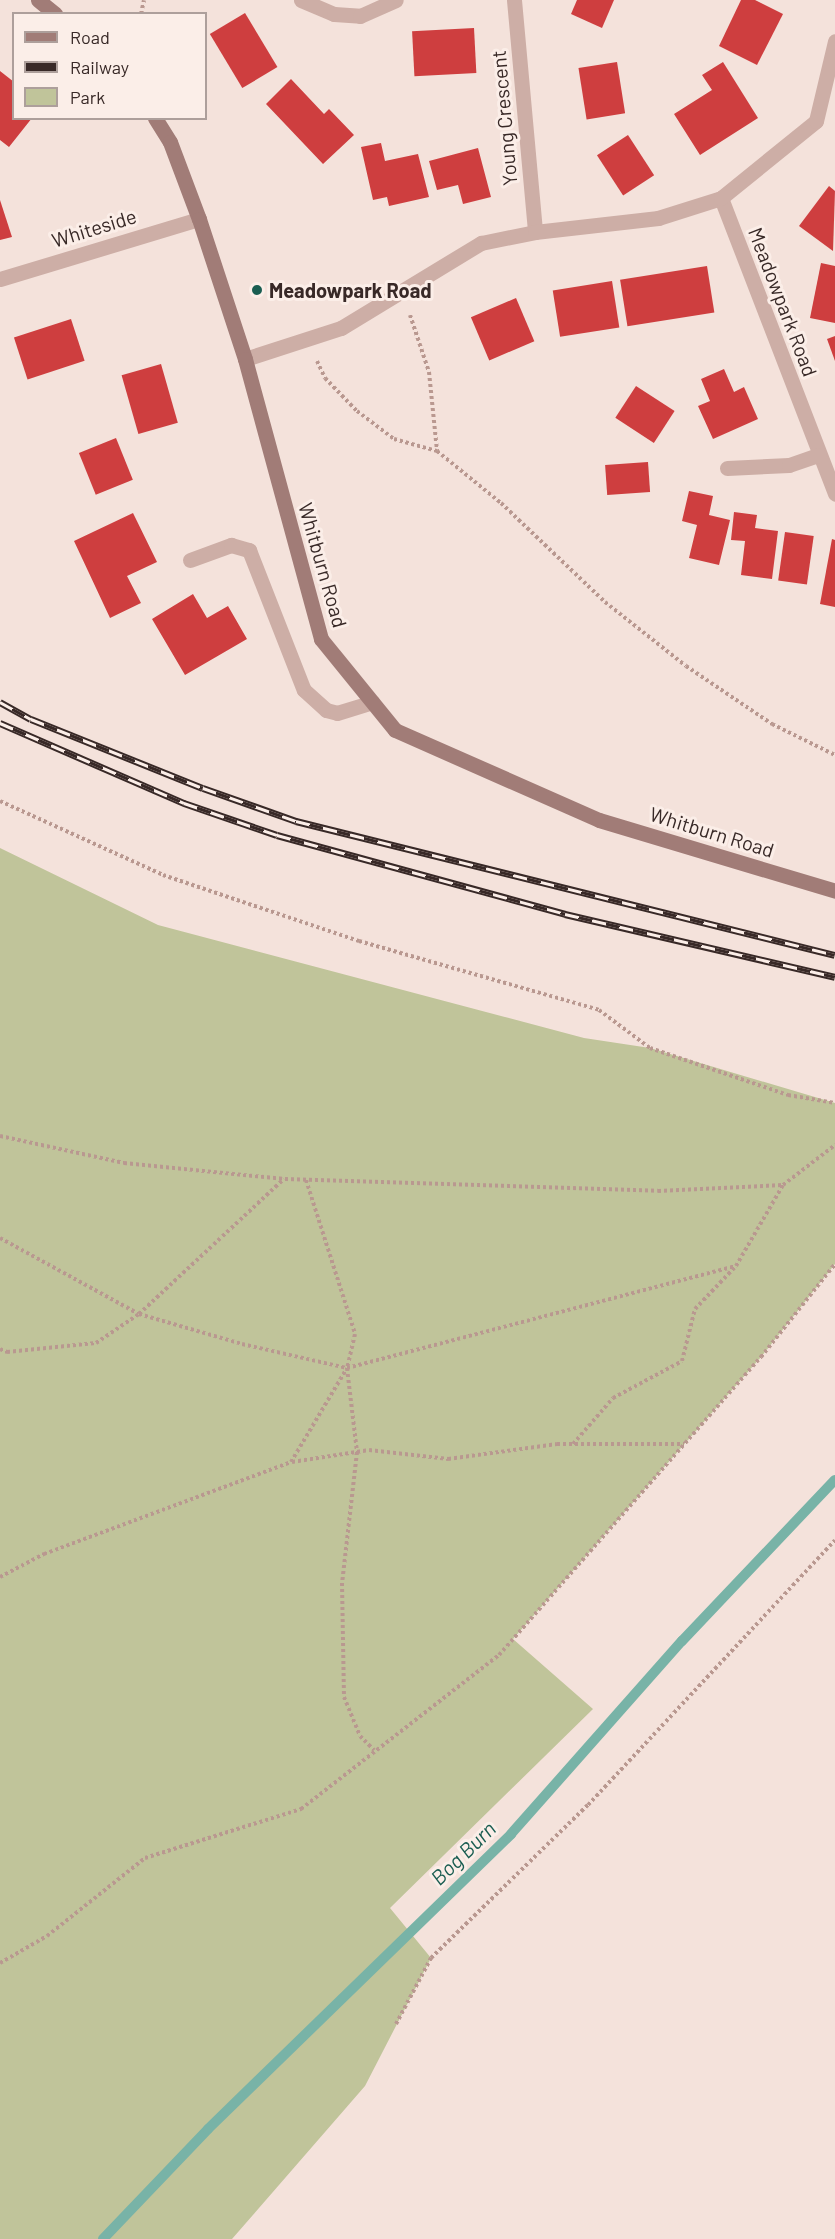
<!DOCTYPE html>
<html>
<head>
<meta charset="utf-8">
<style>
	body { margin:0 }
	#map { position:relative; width:835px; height:2239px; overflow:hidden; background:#f4e2db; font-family:Barlow,sans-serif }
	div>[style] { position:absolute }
	.green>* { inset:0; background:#c0c49a }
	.stream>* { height:10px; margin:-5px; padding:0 5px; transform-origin:5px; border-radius:5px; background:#78b3a7 }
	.building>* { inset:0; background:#ce3e3f; transform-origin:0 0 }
	.path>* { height:4px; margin-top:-2px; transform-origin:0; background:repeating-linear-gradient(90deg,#b99890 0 3px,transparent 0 6px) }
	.service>* { height:15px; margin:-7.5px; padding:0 7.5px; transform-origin:7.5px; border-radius:7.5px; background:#cdaea6 }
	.minor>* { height:15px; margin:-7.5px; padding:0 7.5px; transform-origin:7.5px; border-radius:7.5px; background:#cdaea6 }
	.secondary>* { height:15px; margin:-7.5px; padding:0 7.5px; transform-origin:7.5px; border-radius:7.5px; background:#a17c77 }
	.rail>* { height:7px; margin-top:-3.5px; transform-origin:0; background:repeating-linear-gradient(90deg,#fbeee8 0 14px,#382927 0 28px); box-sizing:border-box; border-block:2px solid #382927 }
	.dots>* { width:16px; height:16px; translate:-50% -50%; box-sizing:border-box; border:3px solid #fbeee8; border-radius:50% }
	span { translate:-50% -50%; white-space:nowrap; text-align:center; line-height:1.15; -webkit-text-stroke:6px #fbeee8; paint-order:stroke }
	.street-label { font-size:20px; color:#382927 }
	.poi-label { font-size:20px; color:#382927; font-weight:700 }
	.left { translate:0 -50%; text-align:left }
	.water-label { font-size:21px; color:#1a5d51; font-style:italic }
	.legend { position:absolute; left:12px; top:12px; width:195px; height:108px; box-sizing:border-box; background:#fbeee8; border:2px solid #ad9f9b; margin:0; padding:8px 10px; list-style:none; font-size:18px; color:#382927 }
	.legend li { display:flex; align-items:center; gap:12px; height:30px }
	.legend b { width:30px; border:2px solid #ad9f9b }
</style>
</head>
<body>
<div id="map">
	<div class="green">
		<div style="clip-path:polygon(0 848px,158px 925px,584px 1038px,650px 1048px,835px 1103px,835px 1264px,761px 1357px,513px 1639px,593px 1709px,390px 1908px,431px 1958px,365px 2086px,232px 2239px,0 2239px)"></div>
	</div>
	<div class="stream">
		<div style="left:103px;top:2239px;width:152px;rotate:-46.3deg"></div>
		<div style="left:208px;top:2129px;width:423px;rotate:-44.2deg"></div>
		<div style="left:511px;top:1834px;width:258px;rotate:-48.5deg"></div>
		<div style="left:682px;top:1641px;width:222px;rotate:-46.5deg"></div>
	</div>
	<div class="building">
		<div style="clip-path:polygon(577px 0,614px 0,602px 28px,571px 14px)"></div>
		<div style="clip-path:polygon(741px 0,755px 0,783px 14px,757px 65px,719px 46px)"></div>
		<div style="left:245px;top:13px;width:63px;height:41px;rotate:59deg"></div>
		<div style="left:474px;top:28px;width:45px;height:62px;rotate:87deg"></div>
		<div style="left:617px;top:62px;width:52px;height:39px;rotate:81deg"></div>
		<div style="clip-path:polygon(723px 62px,758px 118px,700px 155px,674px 114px,712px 90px,702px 75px)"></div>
		<div style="clip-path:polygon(0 71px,14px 82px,14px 118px,32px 118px,9px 147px,0 140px)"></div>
		<div style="clip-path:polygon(291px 79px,324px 114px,329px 109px,354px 135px,323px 164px,266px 104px)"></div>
		<div style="left:628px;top:135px;width:48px;height:37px;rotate:57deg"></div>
		<div style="clip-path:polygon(381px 143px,385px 161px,418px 154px,429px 197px,389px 206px,387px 197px,373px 200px,361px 147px)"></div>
		<div style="clip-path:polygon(478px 148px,491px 197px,463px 204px,458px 185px,437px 190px,429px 161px)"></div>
		<div style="clip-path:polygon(829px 186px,835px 191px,833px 251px,799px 226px)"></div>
		<div style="clip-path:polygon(0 200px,12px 237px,0 240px)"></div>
		<div style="clip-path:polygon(821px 263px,835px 266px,835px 323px,810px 318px)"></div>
		<div style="left:707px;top:266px;width:47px;height:88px;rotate:81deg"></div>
		<div style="left:612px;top:281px;width:47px;height:60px;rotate:81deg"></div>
		<div style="left:516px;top:298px;width:47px;height:49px;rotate:67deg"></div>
		<div style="left:71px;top:319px;width:44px;height:60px;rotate:72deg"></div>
		<div style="clip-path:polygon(835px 336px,835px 361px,827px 339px)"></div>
		<div style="left:161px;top:364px;width:61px;height:41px;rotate:74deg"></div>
		<div style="clip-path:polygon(724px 369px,734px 392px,744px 387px,758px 419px,713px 439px,698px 406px,710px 401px,701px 379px)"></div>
		<div style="left:636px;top:386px;width:46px;height:38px;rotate:33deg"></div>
		<div style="left:116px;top:438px;width:45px;height:40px;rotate:68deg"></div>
		<div style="left:648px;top:462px;width:30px;height:43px;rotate:86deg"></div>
		<div style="clip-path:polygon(689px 491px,713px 496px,709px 515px,730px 520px,719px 565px,689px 558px,697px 525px,682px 521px)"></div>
		<div style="clip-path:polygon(734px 512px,757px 515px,755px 528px,778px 531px,772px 579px,741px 575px,745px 541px,731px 540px)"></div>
		<div style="clip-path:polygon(133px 513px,157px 562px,127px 576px,141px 603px,110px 618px,74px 541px)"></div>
		<div style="left:785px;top:532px;width:29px;height:49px;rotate:8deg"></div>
		<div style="clip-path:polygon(832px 539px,835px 540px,835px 607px,820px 604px)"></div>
		<div style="clip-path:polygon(193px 594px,207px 618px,228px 606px,247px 639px,185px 675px,152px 619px)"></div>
	</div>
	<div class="path">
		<div style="left:141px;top:14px;width:14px;rotate:-78deg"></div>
		<div style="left:410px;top:315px;width:60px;rotate:71.6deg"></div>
		<div style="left:429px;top:372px;width:79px;rotate:84.2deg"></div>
		<div style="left:317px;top:361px;width:19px;rotate:65deg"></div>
		<div style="left:325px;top:378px;width:46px;rotate:45.9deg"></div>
		<div style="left:357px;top:411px;width:46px;rotate:37.1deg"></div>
		<div style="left:394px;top:439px;width:45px;rotate:15.6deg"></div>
		<div style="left:437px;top:451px;width:82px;rotate:39.1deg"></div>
		<div style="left:501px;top:503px;width:144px;rotate:43.6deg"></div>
		<div style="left:605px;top:602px;width:103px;rotate:38.3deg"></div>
		<div style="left:686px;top:666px;width:104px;rotate:34deg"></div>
		<div style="left:772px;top:724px;width:70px;rotate:26.2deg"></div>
		<div style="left:0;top:801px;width:179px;rotate:24.4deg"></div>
		<div style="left:163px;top:875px;width:207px;rotate:18.6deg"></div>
		<div style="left:359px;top:941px;width:250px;rotate:16deg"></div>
		<div style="left:599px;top:1010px;width:64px;rotate:36.7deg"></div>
		<div style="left:650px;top:1048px;width:146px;rotate:18.8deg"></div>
		<div style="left:788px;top:1095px;width:48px;rotate:9.7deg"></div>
		<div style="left:0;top:1136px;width:127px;rotate:12.3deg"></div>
		<div style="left:124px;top:1163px;width:162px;rotate:5.7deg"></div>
		<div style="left:285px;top:1179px;width:373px;rotate:1.8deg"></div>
		<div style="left:658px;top:1191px;width:125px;rotate:-2.7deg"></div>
		<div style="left:306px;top:1180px;width:162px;rotate:72.3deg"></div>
		<div style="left:355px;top:1334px;width:35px;rotate:103deg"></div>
		<div style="left:347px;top:1368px;width:85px;rotate:83.2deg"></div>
		<div style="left:357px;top:1452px;width:132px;rotate:96.5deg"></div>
		<div style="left:342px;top:1583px;width:114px;rotate:89deg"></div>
		<div style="left:344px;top:1697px;width:42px;rotate:67.7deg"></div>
		<div style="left:360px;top:1736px;width:20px;rotate:45deg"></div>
		<div style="left:0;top:1238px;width:158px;rotate:28.7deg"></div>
		<div style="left:139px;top:1314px;width:107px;rotate:16.2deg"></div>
		<div style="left:242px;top:1344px;width:108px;rotate:12.9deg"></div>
		<div style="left:0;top:1349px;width:8px;rotate:23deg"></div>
		<div style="left:7px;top:1352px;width:89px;rotate:-5.8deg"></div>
		<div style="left:96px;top:1343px;width:52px;rotate:-34deg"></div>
		<div style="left:139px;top:1314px;width:198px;rotate:-43deg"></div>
		<div style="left:573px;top:1444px;width:61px;rotate:-49deg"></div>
		<div style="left:613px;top:1398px;width:78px;rotate:-28.2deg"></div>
		<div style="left:682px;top:1361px;width:54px;rotate:-76deg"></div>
		<div style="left:695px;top:1309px;width:58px;rotate:-46.4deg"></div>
		<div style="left:292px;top:1462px;width:78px;rotate:-8.9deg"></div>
		<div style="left:369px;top:1450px;width:80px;rotate:6.5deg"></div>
		<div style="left:448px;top:1459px;width:110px;rotate:-7.8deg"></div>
		<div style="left:557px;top:1444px;width:127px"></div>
		<div style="left:0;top:1577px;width:50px;rotate:-27.6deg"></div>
		<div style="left:44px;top:1554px;width:264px;rotate:-20.4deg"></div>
		<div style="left:291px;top:1462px;width:109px;rotate:-59.2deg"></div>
		<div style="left:347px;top:1368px;width:402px;rotate:-14.7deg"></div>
		<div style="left:736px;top:1266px;width:94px;rotate:-59.9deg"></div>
		<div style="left:783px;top:1185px;width:66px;rotate:-37.6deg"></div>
		<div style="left:0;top:1963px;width:54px;rotate:-29.9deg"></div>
		<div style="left:47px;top:1936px;width:125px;rotate:-38.5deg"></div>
		<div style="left:145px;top:1858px;width:164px;rotate:-17.4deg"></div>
		<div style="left:301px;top:1809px;width:251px;rotate:-37.9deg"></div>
		<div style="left:499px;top:1655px;width:397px;rotate:-48.7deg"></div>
		<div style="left:761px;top:1357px;width:119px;rotate:-51.5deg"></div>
		<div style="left:396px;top:2024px;width:75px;rotate:-62.1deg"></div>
		<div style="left:431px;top:1958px;width:219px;rotate:-44.3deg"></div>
		<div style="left:588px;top:1805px;width:362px;rotate:-47deg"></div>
	</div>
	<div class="service">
		<div style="left:190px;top:560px;width:44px;rotate:-20.1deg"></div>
		<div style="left:231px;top:545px;width:19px;rotate:16deg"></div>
		<div style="left:249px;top:550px;width:150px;rotate:68.6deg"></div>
		<div style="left:304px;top:690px;width:30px;rotate:42deg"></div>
		<div style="left:326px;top:710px;width:11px;rotate:15deg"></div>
		<div style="left:337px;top:713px;width:37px;rotate:-17deg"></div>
	</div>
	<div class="minor">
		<div style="left:301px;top:0;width:36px;rotate:23deg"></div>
		<div style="left:334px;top:14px;width:26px;rotate:4deg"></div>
		<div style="left:360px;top:16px;width:39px;rotate:-24deg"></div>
		<div style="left:514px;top:0;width:233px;rotate:84.8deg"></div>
		<div style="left:721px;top:198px;width:317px;rotate:68.9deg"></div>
		<div style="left:0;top:279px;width:208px;rotate:-16.8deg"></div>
		<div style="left:245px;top:359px;width:101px;rotate:-17.9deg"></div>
		<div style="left:341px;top:328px;width:164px;rotate:-31.3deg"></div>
		<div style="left:481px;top:243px;width:55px;rotate:-11.5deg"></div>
		<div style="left:535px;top:232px;width:124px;rotate:-6.5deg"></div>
		<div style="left:658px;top:218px;width:66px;rotate:-17.6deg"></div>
		<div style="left:721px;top:198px;width:122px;rotate:-39deg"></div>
		<div style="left:816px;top:121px;width:82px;rotate:-76.6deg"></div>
		<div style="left:727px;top:468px;width:62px;rotate:-2.8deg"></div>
		<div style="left:789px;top:465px;width:31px;rotate:-19deg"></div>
	</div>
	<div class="secondary">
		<div style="left:38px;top:0;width:22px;rotate:39deg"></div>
		<div style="left:155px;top:118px;width:28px;rotate:58deg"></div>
		<div style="left:170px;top:142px;width:82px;rotate:69.4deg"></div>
		<div style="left:199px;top:219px;width:147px;rotate:71.8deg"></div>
		<div style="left:245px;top:359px;width:290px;rotate:74.8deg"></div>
		<div style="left:321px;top:639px;width:117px;rotate:50.9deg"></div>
		<div style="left:395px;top:730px;width:223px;rotate:23.8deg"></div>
		<div style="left:599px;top:820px;width:246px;rotate:16.7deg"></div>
	</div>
	<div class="rail">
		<div style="left:0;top:702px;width:35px;rotate:29deg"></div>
		<div style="left:31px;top:719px;width:185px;rotate:21.9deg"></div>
		<div style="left:203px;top:788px;width:99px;rotate:19.5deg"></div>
		<div style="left:296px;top:821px;width:555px;rotate:13.96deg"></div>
		<div style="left:0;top:723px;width:201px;rotate:23.5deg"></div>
		<div style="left:184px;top:803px;width:98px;rotate:19deg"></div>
		<div style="left:277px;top:835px;width:299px;rotate:15.3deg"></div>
		<div style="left:565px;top:914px;width:277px;rotate:13.1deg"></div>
	</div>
	<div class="dots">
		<div style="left:257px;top:290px;background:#1a5d51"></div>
	</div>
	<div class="street-label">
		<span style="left:504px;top:118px;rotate:-95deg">Young Crescent</span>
		<span style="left:94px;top:228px;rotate:-17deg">Whiteside</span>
		<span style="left:783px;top:302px;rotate:69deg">Meadowpark Road</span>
		<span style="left:323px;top:565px;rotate:74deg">Whitburn Road</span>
		<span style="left:712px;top:832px;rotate:17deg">Whitburn Road</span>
	</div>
	<div class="poi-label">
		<span class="left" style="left:269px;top:290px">Meadowpark Road</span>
	</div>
	<div class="water-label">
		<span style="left:463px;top:1853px;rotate:-44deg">Bog Burn</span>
	</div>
	<ul class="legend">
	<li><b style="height:8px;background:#a17c77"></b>Road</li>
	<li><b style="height:8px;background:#382927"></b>Railway</li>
	<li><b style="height:16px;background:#c0c49a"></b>Park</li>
	</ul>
</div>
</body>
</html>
